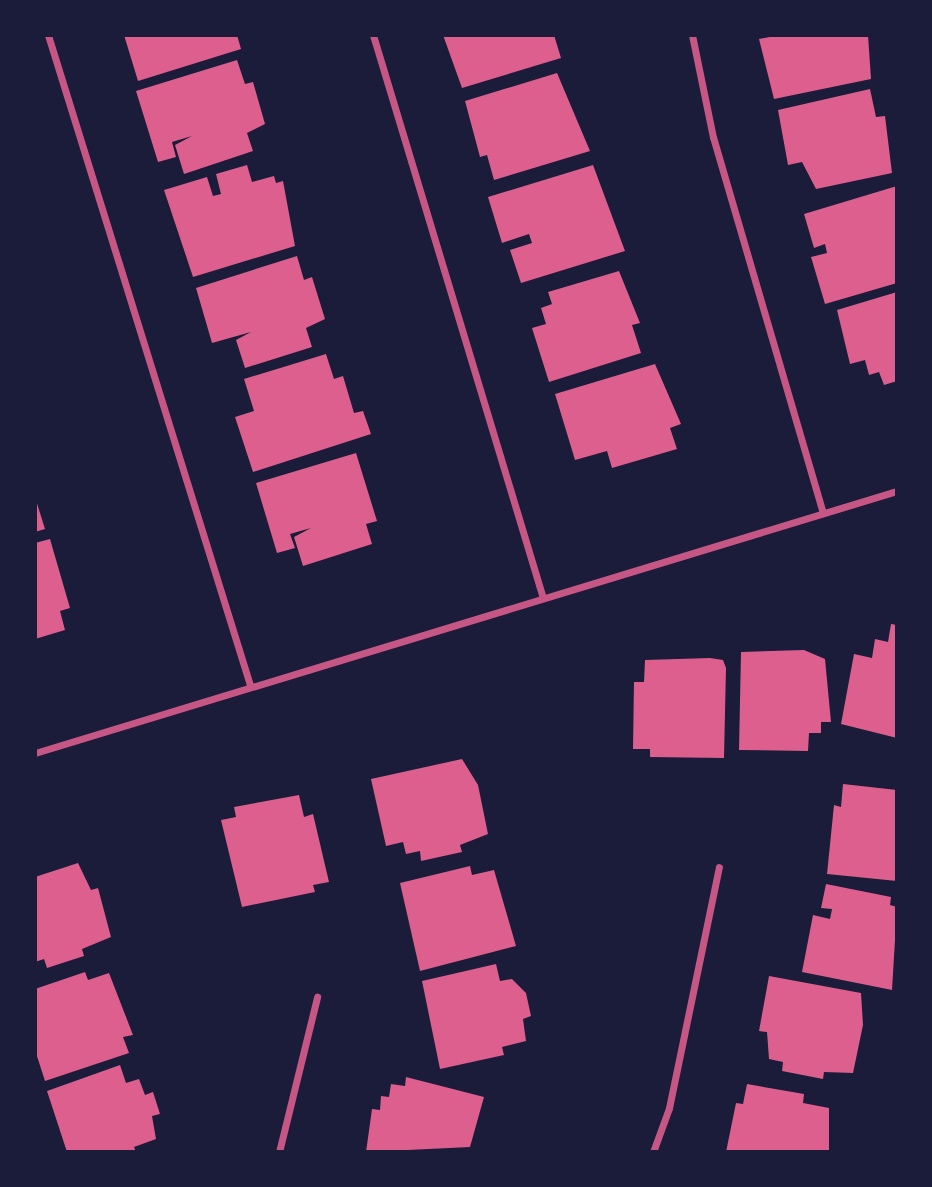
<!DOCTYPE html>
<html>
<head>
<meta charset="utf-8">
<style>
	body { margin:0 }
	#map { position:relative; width:932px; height:1187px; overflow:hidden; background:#1b1b3a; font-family:"Noto Sans",sans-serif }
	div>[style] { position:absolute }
	.building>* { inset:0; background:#dd5f8e }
	.minor>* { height:7px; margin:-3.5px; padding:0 3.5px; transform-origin:3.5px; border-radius:3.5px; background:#c65784 }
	span { translate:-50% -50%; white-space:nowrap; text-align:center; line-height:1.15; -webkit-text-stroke:5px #1b1b3a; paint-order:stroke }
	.frame { position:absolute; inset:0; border:37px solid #1b1b3a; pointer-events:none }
</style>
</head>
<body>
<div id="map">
	<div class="building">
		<div style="clip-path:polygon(124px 35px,237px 35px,241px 49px,138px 81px)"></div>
		<div style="clip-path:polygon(443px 35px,554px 35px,561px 58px,462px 88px)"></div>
		<div style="clip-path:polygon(780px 35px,868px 35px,871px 79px,774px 99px,759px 39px)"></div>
		<div style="clip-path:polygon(237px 60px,245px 84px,253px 82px,265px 124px,247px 133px,253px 151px,184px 174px,175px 145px,192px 136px,172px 142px,176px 157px,158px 162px,136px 91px)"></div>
		<div style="clip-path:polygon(557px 73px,590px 151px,494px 180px,487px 155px,480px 157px,465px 101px)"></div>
		<div style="clip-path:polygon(870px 89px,876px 117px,885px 116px,892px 173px,816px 189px,802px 162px,788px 165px,778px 110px)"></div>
		<div style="clip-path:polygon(247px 165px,252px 182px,274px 176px,276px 183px,283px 181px,295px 246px,193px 277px,164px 190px,207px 177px,213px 196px,221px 194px,216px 174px)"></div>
		<div style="clip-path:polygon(593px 165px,625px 251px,521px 283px,510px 250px,532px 243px,529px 234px,502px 243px,488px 197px)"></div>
		<div style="clip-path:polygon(897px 186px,897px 283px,825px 304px,811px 257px,827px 253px,825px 244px,814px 248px,804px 214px)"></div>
		<div style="clip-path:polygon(297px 256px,304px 280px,312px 277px,325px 319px,306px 328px,312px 347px,245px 368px,236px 340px,251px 332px,212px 343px,196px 288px)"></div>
		<div style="clip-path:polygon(619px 271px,640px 323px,632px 325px,641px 353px,549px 382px,532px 328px,546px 324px,541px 308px,552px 304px,548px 292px)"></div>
		<div style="clip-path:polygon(897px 292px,897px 381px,884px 385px,879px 372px,869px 375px,865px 360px,850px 364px,837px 310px)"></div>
		<div style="clip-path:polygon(326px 354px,334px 379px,343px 376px,354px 413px,363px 411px,371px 434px,253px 472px,235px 417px,254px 411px,244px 379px)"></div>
		<div style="clip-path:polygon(655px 364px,681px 424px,670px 428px,677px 449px,612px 468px,607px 451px,575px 460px,555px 394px)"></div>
		<div style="clip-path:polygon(356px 453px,377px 521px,366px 524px,372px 544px,303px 566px,294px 537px,311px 528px,290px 534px,295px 548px,277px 553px,256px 483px)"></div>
		<div style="clip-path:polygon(35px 497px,45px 529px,35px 532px)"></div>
		<div style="clip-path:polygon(50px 539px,70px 608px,60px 611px,65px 630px,35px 639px,35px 543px)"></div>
		<div style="clip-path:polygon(891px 624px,897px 625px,897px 738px,841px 724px,854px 654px,872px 658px,875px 639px,888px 642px)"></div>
		<div style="clip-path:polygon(804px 650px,825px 659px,831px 722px,821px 722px,821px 733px,809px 733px,808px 751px,739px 750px,741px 652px)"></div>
		<div style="clip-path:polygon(710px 658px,723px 660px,726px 668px,724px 758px,650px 757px,650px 749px,633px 749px,634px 682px,644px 682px,645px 660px)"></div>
		<div style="clip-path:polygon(462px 759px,478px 785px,488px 834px,460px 845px,462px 852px,421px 861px,420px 851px,406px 854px,403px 842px,386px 846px,371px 779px)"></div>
		<div style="clip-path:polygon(843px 784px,897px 790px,897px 881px,827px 874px,834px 805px,841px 807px)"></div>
		<div style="clip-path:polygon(299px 795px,304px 817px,313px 814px,329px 882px,313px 885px,315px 892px,242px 907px,221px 820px,236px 817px,234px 807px)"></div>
		<div style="clip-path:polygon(78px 863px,91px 890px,98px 888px,111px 937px,82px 949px,84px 956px,47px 968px,44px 959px,35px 962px,35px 877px)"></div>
		<div style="clip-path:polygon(470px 866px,472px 875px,494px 870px,516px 946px,420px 971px,400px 883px)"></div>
		<div style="clip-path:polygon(826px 884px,891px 897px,890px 905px,897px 907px,892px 990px,802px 972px,813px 915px,830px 919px,832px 909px,821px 908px)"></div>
		<div style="clip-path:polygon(496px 964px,500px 981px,512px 979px,526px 993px,531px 1016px,523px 1019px,526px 1041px,502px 1047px,504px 1055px,440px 1069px,422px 981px)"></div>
		<div style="clip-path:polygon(85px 972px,88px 980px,109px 973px,133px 1035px,123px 1037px,129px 1053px,45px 1081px,35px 1050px,35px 989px)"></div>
		<div style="clip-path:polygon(769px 976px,861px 993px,863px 1025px,853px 1073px,824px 1072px,823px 1079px,782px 1071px,783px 1062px,769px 1059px,767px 1032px,759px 1031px)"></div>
		<div style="clip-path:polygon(120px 1065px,126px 1083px,139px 1079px,145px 1095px,153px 1092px,160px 1114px,152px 1116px,156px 1139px,134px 1147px,136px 1152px,67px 1152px,47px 1091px)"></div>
		<div style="clip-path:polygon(406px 1077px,484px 1097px,470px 1147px,366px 1152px,372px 1109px,380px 1110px,381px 1096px,389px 1097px,391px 1084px,405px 1086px)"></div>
		<div style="clip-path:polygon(747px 1084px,804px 1094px,803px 1103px,829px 1108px,829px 1152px,726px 1152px,736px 1103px,743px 1104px)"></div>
	</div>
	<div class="minor">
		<div style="left:48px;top:35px;width:681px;rotate:72.74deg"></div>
		<div style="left:373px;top:35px;width:588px;rotate:73.2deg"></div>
		<div style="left:692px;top:35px;width:104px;rotate:78.4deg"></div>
		<div style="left:713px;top:137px;width:392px;rotate:73.7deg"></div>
		<div style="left:35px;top:753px;width:901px;rotate:-16.91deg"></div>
		<div style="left:279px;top:1152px;width:160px;rotate:-76.2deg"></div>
		<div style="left:653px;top:1152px;width:47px;rotate:-70deg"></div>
		<div style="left:669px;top:1108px;width:246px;rotate:-78.3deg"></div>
	</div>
	<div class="frame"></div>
</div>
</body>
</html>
